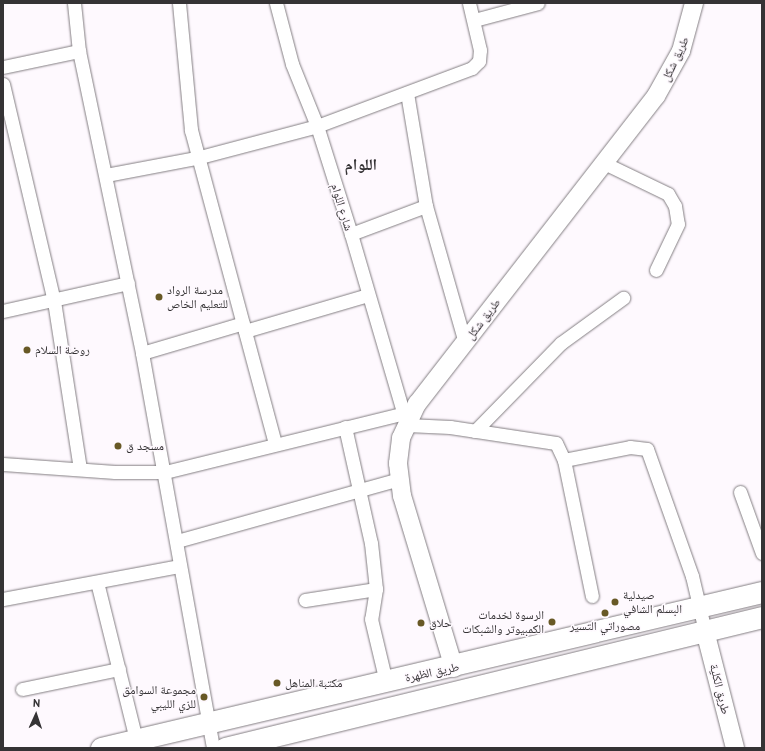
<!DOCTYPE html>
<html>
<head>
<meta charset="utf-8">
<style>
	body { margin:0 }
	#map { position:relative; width:765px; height:751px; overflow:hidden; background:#fef9fe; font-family:"PT Sans","Noto Naskh Arabic",sans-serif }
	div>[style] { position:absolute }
	.roads { filter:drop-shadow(0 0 1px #837e82) drop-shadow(0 0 1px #837e82) }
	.minor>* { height:13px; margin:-6.5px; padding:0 6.5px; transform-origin:6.5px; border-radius:6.5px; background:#fff }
	.secondary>* { height:18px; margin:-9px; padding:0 9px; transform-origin:9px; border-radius:9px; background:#fff }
	.primary>* { height:21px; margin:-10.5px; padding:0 10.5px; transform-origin:10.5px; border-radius:10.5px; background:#fff }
	.dots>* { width:11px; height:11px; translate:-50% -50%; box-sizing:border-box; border:2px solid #fef9fe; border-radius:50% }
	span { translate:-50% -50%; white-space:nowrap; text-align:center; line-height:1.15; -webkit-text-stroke:3px #fef9fe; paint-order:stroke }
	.street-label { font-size:12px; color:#353335 }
	.poi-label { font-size:12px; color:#353335 }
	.left { translate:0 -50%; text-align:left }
	.right { translate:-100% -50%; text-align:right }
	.district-label { font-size:16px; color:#353335; font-weight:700 }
	.frame { position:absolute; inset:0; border:4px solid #353335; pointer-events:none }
	.north { position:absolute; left:16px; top:695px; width:40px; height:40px; -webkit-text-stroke:3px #fef9fe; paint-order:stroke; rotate:3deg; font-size:11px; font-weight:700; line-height:16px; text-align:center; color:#353335 }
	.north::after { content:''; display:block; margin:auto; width:14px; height:18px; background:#353335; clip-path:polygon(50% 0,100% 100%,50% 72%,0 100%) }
</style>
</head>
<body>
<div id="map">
	<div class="roads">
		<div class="minor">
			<div style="left:74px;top:3px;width:48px;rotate:84.1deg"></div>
			<div style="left:79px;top:51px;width:309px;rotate:78.2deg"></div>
			<div style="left:142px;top:353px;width:401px;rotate:79.8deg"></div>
			<div style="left:179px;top:3px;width:128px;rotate:84.6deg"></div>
			<div style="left:191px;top:130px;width:324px;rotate:75deg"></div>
			<div style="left:276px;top:3px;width:63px;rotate:75.3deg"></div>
			<div style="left:292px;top:64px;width:67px;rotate:68deg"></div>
			<div style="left:317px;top:126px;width:113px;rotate:72.5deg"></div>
			<div style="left:351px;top:234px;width:199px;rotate:73.7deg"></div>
			<div style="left:407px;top:425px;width:43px;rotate:2.7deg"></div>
			<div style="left:450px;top:427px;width:107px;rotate:8.6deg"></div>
			<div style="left:556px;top:443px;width:19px;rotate:65deg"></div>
			<div style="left:564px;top:460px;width:139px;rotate:78.4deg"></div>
			<div style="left:474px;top:20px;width:66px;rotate:-14.9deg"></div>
			<div style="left:3px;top:67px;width:78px;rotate:-11.9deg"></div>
			<div style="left:3px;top:84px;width:223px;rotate:76.8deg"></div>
			<div style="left:54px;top:301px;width:169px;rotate:81.2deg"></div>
			<div style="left:407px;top:93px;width:115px;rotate:80.5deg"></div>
			<div style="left:426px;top:206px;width:142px;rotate:74.1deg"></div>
			<div style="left:604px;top:163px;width:71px;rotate:25.8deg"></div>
			<div style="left:668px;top:194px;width:14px;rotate:60deg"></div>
			<div style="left:675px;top:206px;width:18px;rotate:81deg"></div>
			<div style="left:678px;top:224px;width:51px;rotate:115.6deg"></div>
			<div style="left:106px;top:175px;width:96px;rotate:-10.8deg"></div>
			<div style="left:200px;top:157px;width:121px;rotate:-14.8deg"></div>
			<div style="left:317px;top:126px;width:165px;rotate:-20.5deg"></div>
			<div style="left:472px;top:68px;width:10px;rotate:-45deg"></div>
			<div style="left:479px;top:61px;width:11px;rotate:-85deg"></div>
			<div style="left:480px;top:50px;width:48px;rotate:-103.2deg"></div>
			<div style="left:351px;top:234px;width:80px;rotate:-20.5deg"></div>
			<div style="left:3px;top:311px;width:128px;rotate:-12.6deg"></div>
			<div style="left:245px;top:331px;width:128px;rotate:-16.3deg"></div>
			<div style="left:142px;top:353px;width:105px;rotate:-16.5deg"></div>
			<div style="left:345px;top:427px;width:119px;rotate:77.4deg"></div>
			<div style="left:371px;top:543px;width:46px;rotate:83.8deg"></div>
			<div style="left:376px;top:589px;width:30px;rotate:99deg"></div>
			<div style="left:371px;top:619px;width:65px;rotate:76.6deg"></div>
			<div style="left:475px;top:431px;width:123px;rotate:-45.7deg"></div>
			<div style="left:561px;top:343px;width:77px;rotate:-36deg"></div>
			<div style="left:564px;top:460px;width:67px;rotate:-11.1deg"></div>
			<div style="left:630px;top:447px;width:17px;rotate:7deg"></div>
			<div style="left:647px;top:449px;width:135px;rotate:70.5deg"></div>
			<div style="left:692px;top:576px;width:57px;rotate:76.7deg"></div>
			<div style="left:3px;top:464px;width:112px;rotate:4.1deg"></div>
			<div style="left:115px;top:472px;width:50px"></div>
			<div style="left:165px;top:472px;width:244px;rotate:-13.8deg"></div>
			<div style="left:740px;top:492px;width:65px;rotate:70.2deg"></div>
			<div style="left:177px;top:541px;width:230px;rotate:-15.6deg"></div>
			<div style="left:97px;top:582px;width:163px;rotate:76.1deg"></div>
			<div style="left:3px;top:599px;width:180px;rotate:-10.6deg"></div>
			<div style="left:305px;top:600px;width:72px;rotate:-8.8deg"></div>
			<div style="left:22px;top:689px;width:99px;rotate:-11.7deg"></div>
		</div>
		<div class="secondary">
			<div style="left:705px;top:631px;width:121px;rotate:75.6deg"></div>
			<div style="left:454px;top:668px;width:180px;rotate:-106.8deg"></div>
			<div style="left:402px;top:496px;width:33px;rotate:-97deg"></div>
			<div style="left:398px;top:463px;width:25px;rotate:-83deg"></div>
			<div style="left:401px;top:438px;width:38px;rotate:-65deg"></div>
			<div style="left:417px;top:404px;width:390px;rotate:-52.2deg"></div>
			<div style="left:656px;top:96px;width:51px;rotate:-60.9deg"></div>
			<div style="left:681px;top:51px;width:50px;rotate:-74.8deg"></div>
		</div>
		<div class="primary">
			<div style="left:101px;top:748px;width:679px;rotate:-13.28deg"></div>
			<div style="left:225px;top:748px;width:553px;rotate:-13.71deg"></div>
		</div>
	</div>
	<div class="dots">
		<div style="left:159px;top:297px;background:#685926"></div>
		<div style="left:27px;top:350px;background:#685926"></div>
		<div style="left:118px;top:446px;background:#685926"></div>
		<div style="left:615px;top:602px;background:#685926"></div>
		<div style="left:605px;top:613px;background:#685926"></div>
		<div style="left:552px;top:622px;background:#685926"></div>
		<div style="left:421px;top:623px;background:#685926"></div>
		<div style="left:277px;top:683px;background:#685926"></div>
		<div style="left:204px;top:697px;background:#685926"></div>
	</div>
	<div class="street-label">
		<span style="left:675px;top:59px;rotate:-65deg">طريق شكل</span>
		<span style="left:342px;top:207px;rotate:73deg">شارع اللوام</span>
		<span style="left:483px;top:319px;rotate:-53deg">طريق شكل</span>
		<span style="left:432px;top:672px;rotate:-12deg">طريق الظهرة</span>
		<span style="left:720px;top:689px;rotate:76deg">طريق الكلية</span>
	</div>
	<div class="poi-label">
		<span class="left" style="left:167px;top:297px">مدرسة الرواد<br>للتعليم الخاص</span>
		<span class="left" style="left:35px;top:350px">روضة السلام</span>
		<span class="left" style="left:126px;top:446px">مسجد ق</span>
		<span class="left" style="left:623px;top:602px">صيدلية<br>البسلم الشافي</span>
		<span class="right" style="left:544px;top:622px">الرسوة لخدمات<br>الكمبيوتر والشبكات</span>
		<span class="left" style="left:429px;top:623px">حلاق</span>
		<span style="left:605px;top:626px">مصوراتي التسير</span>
		<span class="left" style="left:285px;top:683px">مكتبة المناهل</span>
		<span class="right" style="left:196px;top:697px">مجموعة السوامق<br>للزي الليبي</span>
	</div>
	<div class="district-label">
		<span style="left:361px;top:164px">اللوام</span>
	</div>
	<div class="frame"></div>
	<div class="north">N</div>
</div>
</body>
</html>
